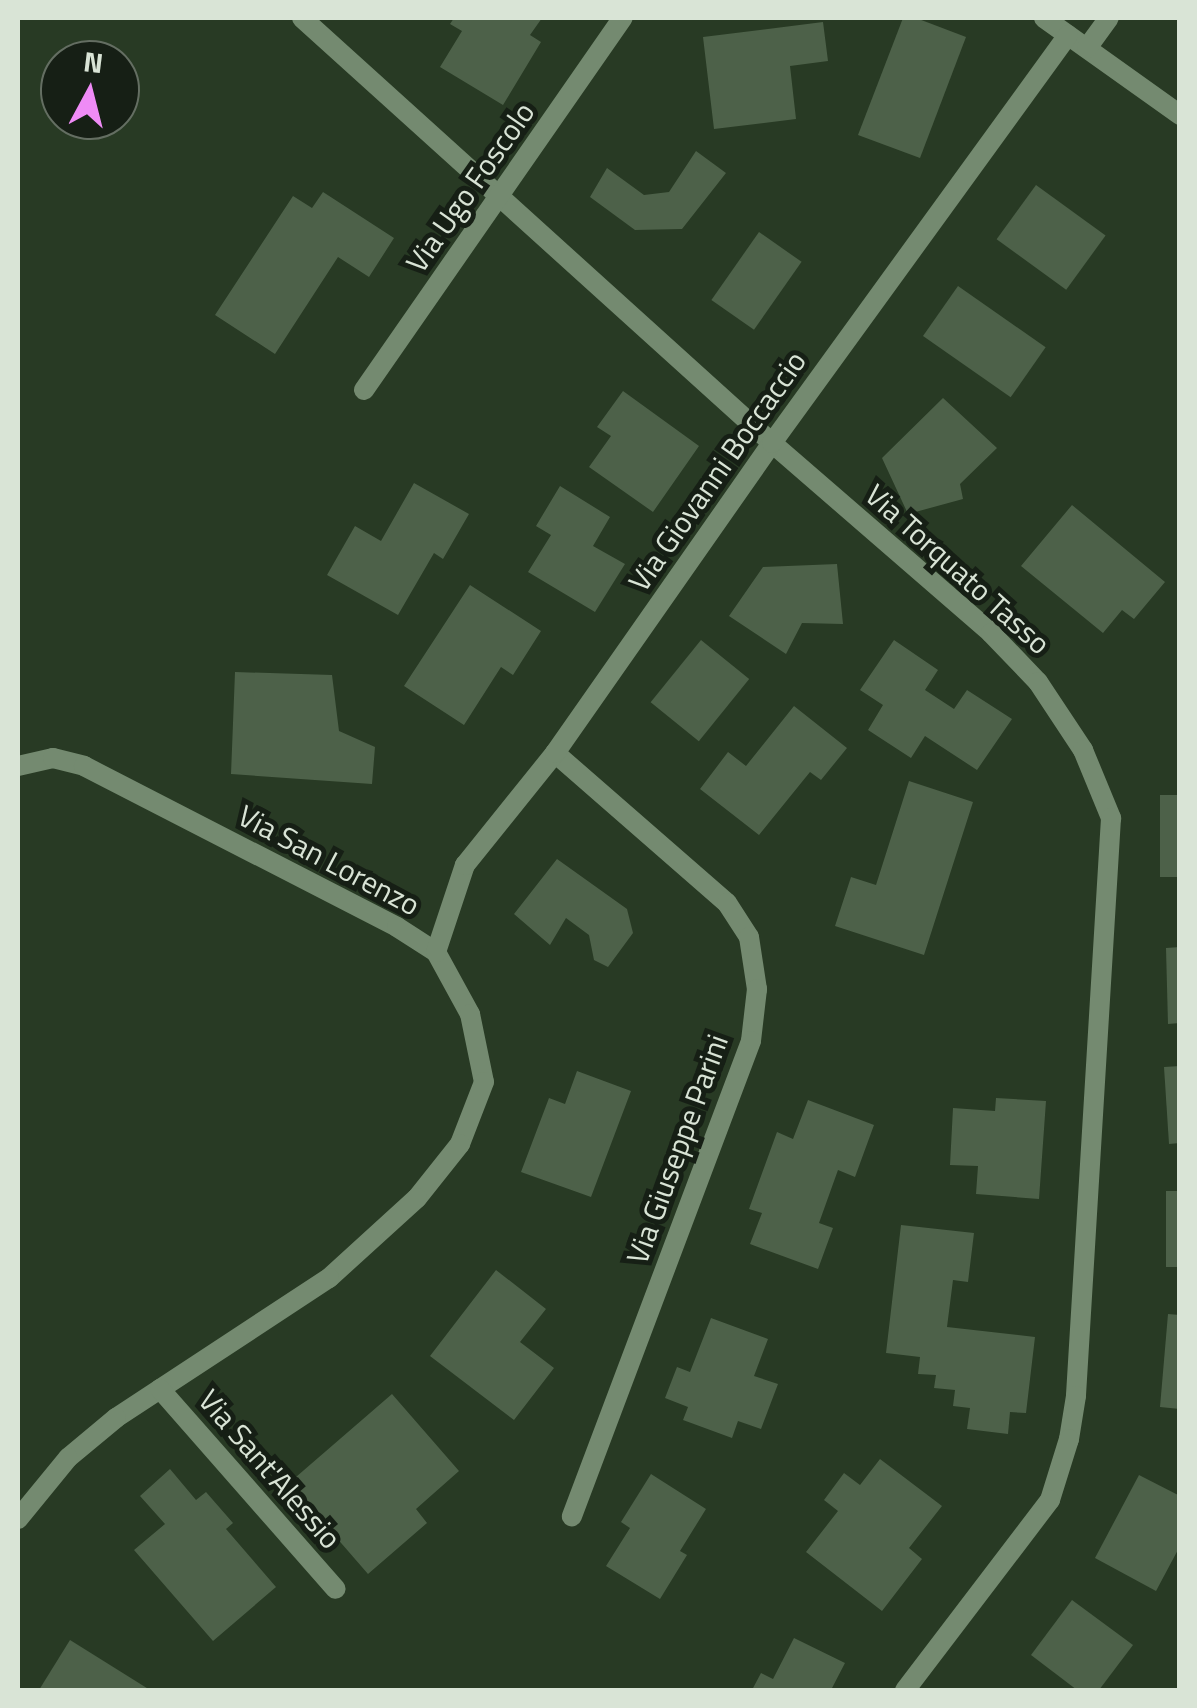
<!DOCTYPE html>
<html>
<head>
<meta charset="utf-8">
<style>
	body { margin:0 }
	#map { position:relative; width:1197px; height:1708px; overflow:hidden; background:#283a24; font-family:"Titillium Web",sans-serif }
	div>[style] { position:absolute }
	.building>* { inset:0; background:#4d6149; transform-origin:0 0 }
	.minor>* { height:20px; margin:-10px; padding:0 10px; transform-origin:10px; border-radius:10px; background:#748a70 }
	span { translate:-50% -50%; white-space:nowrap; text-align:center; line-height:1.15; -webkit-text-stroke:10px #161f15; paint-order:stroke }
	.street-label { font-size:30px; color:#d9e4d6 }
	.frame { position:absolute; inset:0; border:20px solid #d9e4d6; pointer-events:none }
	.north { position:absolute; left:40px; top:40px; width:100px; height:100px; box-sizing:border-box; background:#161f15; border:2px solid #646e62; border-radius:50%; rotate:7deg; font-size:28px; font-weight:700; line-height:40px; text-align:center; color:#d9e4d6 }
	.north::after { content:''; display:block; margin:auto; width:35px; height:45px; background:#ef8bf6; clip-path:polygon(50% 0,100% 100%,50% 72%,0 100%) }
</style>
</head>
<body>
<div id="map">
	<div class="building">
		<div style="clip-path:polygon(454px 18px,542px 18px,530px 35px,541px 42px,503px 105px,440px 67px,462px 31px,450px 24px)"></div>
		<div style="clip-path:polygon(903px 18px,916px 18px,966px 37px,920px 158px,858px 135px)"></div>
		<div style="clip-path:polygon(823px 22px,828px 61px,790px 66px,796px 119px,714px 129px,703px 37px)"></div>
		<div style="clip-path:polygon(696px 151px,726px 173px,682px 229px,635px 230px,590px 197px,607px 168px,644px 195px,669px 192px)"></div>
		<div style="left:1036px;top:185px;width:86px;height:67px;rotate:36deg"></div>
		<div style="clip-path:polygon(323px 192px,394px 238px,369px 277px,338px 257px,275px 354px,215px 315px,293px 196px,312px 208px)"></div>
		<div style="left:759px;top:232px;width:52px;height:83px;rotate:35deg"></div>
		<div style="left:958px;top:286px;width:107px;height:61px;rotate:35deg"></div>
		<div style="clip-path:polygon(623px 391px,699px 446px,653px 512px,589px 467px,611px 436px,597px 427px)"></div>
		<div style="clip-path:polygon(943px 398px,997px 448px,960px 484px,963px 499px,908px 514px,882px 458px)"></div>
		<div style="clip-path:polygon(414px 483px,469px 514px,443px 559px,434px 553px,398px 615px,327px 575px,355px 526px,381px 541px)"></div>
		<div style="clip-path:polygon(560px 486px,610px 517px,593px 546px,625px 564px,595px 612px,528px 572px,551px 535px,536px 526px)"></div>
		<div style="clip-path:polygon(1072px 505px,1165px 582px,1134px 619px,1122px 610px,1103px 633px,1021px 566px)"></div>
		<div style="clip-path:polygon(837px 564px,843px 624px,802px 623px,786px 654px,729px 616px,763px 567px)"></div>
		<div style="clip-path:polygon(470px 585px,541px 631px,513px 675px,501px 667px,464px 725px,404px 686px)"></div>
		<div style="left:701px;top:640px;width:62px;height:80px;rotate:39deg"></div>
		<div style="clip-path:polygon(894px 640px,938px 670px,925px 690px,954px 709px,967px 690px,1012px 719px,977px 770px,925px 736px,911px 758px,868px 730px,883px 705px,860px 690px)"></div>
		<div style="clip-path:polygon(235px 672px,332px 675px,339px 731px,375px 747px,372px 784px,231px 774px)"></div>
		<div style="clip-path:polygon(794px 706px,847px 748px,821px 780px,810px 772px,759px 835px,700px 789px,728px 752px,746px 766px)"></div>
		<div style="clip-path:polygon(909px 781px,973px 802px,924px 955px,835px 926px,851px 877px,876px 885px)"></div>
		<div style="left:1160px;top:795px;width:20px;height:82px"></div>
		<div style="clip-path:polygon(557px 859px,627px 909px,633px 933px,608px 967px,594px 960px,589px 935px,566px 918px,550px 945px,514px 914px)"></div>
		<div style="clip-path:polygon(1180px 947px,1180px 1023px,1168px 1024px,1166px 948px)"></div>
		<div style="clip-path:polygon(1180px 1066px,1180px 1143px,1169px 1144px,1164px 1067px)"></div>
		<div style="clip-path:polygon(577px 1071px,631px 1091px,591px 1197px,521px 1172px,549px 1098px,565px 1104px)"></div>
		<div style="clip-path:polygon(996px 1098px,1046px 1101px,1039px 1199px,976px 1194px,978px 1166px,950px 1165px,953px 1108px,995px 1111px)"></div>
		<div style="clip-path:polygon(808px 1100px,874px 1125px,855px 1177px,838px 1170px,819px 1223px,833px 1228px,818px 1269px,750px 1244px,762px 1213px,749px 1209px,777px 1132px,793px 1139px)"></div>
		<div style="left:1166px;top:1191px;width:14px;height:76px"></div>
		<div style="clip-path:polygon(901px 1225px,974px 1233px,968px 1282px,953px 1280px,947px 1327px,1035px 1337px,1026px 1413px,1010px 1412px,1008px 1434px,967px 1429px,970px 1408px,953px 1406px,955px 1390px,934px 1388px,936px 1375px,918px 1374px,920px 1357px,886px 1353px)"></div>
		<div style="clip-path:polygon(496px 1270px,546px 1309px,520px 1342px,554px 1368px,514px 1420px,430px 1356px)"></div>
		<div style="clip-path:polygon(1168px 1314px,1180px 1315px,1180px 1409px,1160px 1407px)"></div>
		<div style="clip-path:polygon(711px 1318px,768px 1339px,754px 1376px,778px 1384px,761px 1429px,738px 1421px,732px 1438px,683px 1420px,688px 1407px,665px 1398px,677px 1367px,690px 1372px)"></div>
		<div style="clip-path:polygon(392px 1394px,459px 1471px,416px 1509px,427px 1523px,368px 1574px,289px 1483px)"></div>
		<div style="clip-path:polygon(880px 1459px,942px 1506px,909px 1548px,922px 1559px,882px 1611px,806px 1552px,838px 1511px,824px 1500px,844px 1473px,860px 1485px)"></div>
		<div style="clip-path:polygon(170px 1469px,196px 1500px,206px 1492px,233px 1523px,226px 1529px,276px 1587px,213px 1641px,134px 1550px,165px 1524px,140px 1496px)"></div>
		<div style="clip-path:polygon(651px 1474px,706px 1509px,680px 1551px,687px 1555px,660px 1599px,606px 1566px,630px 1528px,621px 1522px)"></div>
		<div style="clip-path:polygon(1139px 1475px,1180px 1496px,1180px 1546px,1156px 1591px,1095px 1558px)"></div>
		<div style="clip-path:polygon(1072px 1600px,1133px 1645px,1099px 1690px,1077px 1690px,1031px 1655px)"></div>
		<div style="clip-path:polygon(794px 1638px,845px 1663px,831px 1690px,752px 1690px,761px 1673px,773px 1679px)"></div>
		<div style="clip-path:polygon(70px 1640px,150px 1690px,39px 1690px)"></div>
	</div>
	<div class="minor">
		<div style="left:302px;top:18px;width:634px;rotate:42.12deg"></div>
		<div style="left:772px;top:443px;width:290px;rotate:40.9deg"></div>
		<div style="left:991px;top:633px;width:68px;rotate:46.2deg"></div>
		<div style="left:1038px;top:682px;width:82px;rotate:56.5deg"></div>
		<div style="left:1083px;top:750px;width:74px;rotate:67.6deg"></div>
		<div style="left:1111px;top:818px;width:579px;rotate:93.47deg"></div>
		<div style="left:1076px;top:1396px;width:44px;rotate:99.2deg"></div>
		<div style="left:1069px;top:1439px;width:64px;rotate:107.3deg"></div>
		<div style="left:1050px;top:1500px;width:239px;rotate:127.3deg"></div>
		<div style="left:1044px;top:18px;width:167px;rotate:35.5deg"></div>
		<div style="left:1087px;top:48px;width:37px;rotate:-54deg"></div>
		<div style="left:364px;top:390px;width:453px;rotate:-55.2deg"></div>
		<div style="left:555px;top:753px;width:228px;rotate:41.1deg"></div>
		<div style="left:727px;top:903px;width:40px;rotate:57.1deg"></div>
		<div style="left:749px;top:937px;width:53px;rotate:81.3deg"></div>
		<div style="left:757px;top:989px;width:52px;rotate:96.6deg"></div>
		<div style="left:751px;top:1041px;width:508px;rotate:110.65deg"></div>
		<div style="left:18px;top:766px;width:36px;rotate:-13deg"></div>
		<div style="left:53px;top:758px;width:32px;rotate:14deg"></div>
		<div style="left:84px;top:766px;width:352px;rotate:27.2deg"></div>
		<div style="left:397px;top:927px;width:46px;rotate:32.7deg"></div>
		<div style="left:436px;top:952px;width:71px;rotate:61.3deg"></div>
		<div style="left:470px;top:1014px;width:69px;rotate:78.4deg"></div>
		<div style="left:484px;top:1082px;width:66px;rotate:111.2deg"></div>
		<div style="left:460px;top:1144px;width:69px;rotate:128.5deg"></div>
		<div style="left:417px;top:1198px;width:119px;rotate:137.7deg"></div>
		<div style="left:329px;top:1278px;width:255px;rotate:146.7deg"></div>
		<div style="left:116px;top:1418px;width:62px;rotate:140.2deg"></div>
		<div style="left:68px;top:1458px;width:79px;rotate:129.3deg"></div>
		<div style="left:436px;top:952px;width:92px;rotate:-71.6deg"></div>
		<div style="left:465px;top:865px;width:144px;rotate:-51.2deg"></div>
		<div style="left:555px;top:753px;width:378px;rotate:-55deg"></div>
		<div style="left:772px;top:443px;width:504px;rotate:-54.04deg"></div>
		<div style="left:160px;top:1389px;width:266px;rotate:48.7deg"></div>
	</div>
	<div class="street-label">
		<span style="left:470px;top:187px;rotate:-55deg">Via Ugo Foscolo</span>
		<span style="left:717px;top:471px;rotate:-55deg">Via Giovanni Boccaccio</span>
		<span style="left:958px;top:569px;rotate:42deg">Via Torquato Tasso</span>
		<span style="left:329px;top:860px;rotate:28deg">Via San Lorenzo</span>
		<span style="left:677px;top:1149px;rotate:-70deg">Via Giuseppe Parini</span>
		<span style="left:270px;top:1469px;rotate:49deg">Via Sant'Alessio</span>
	</div>
	<div class="frame"></div>
	<div class="north">N</div>
</div>
</body>
</html>
